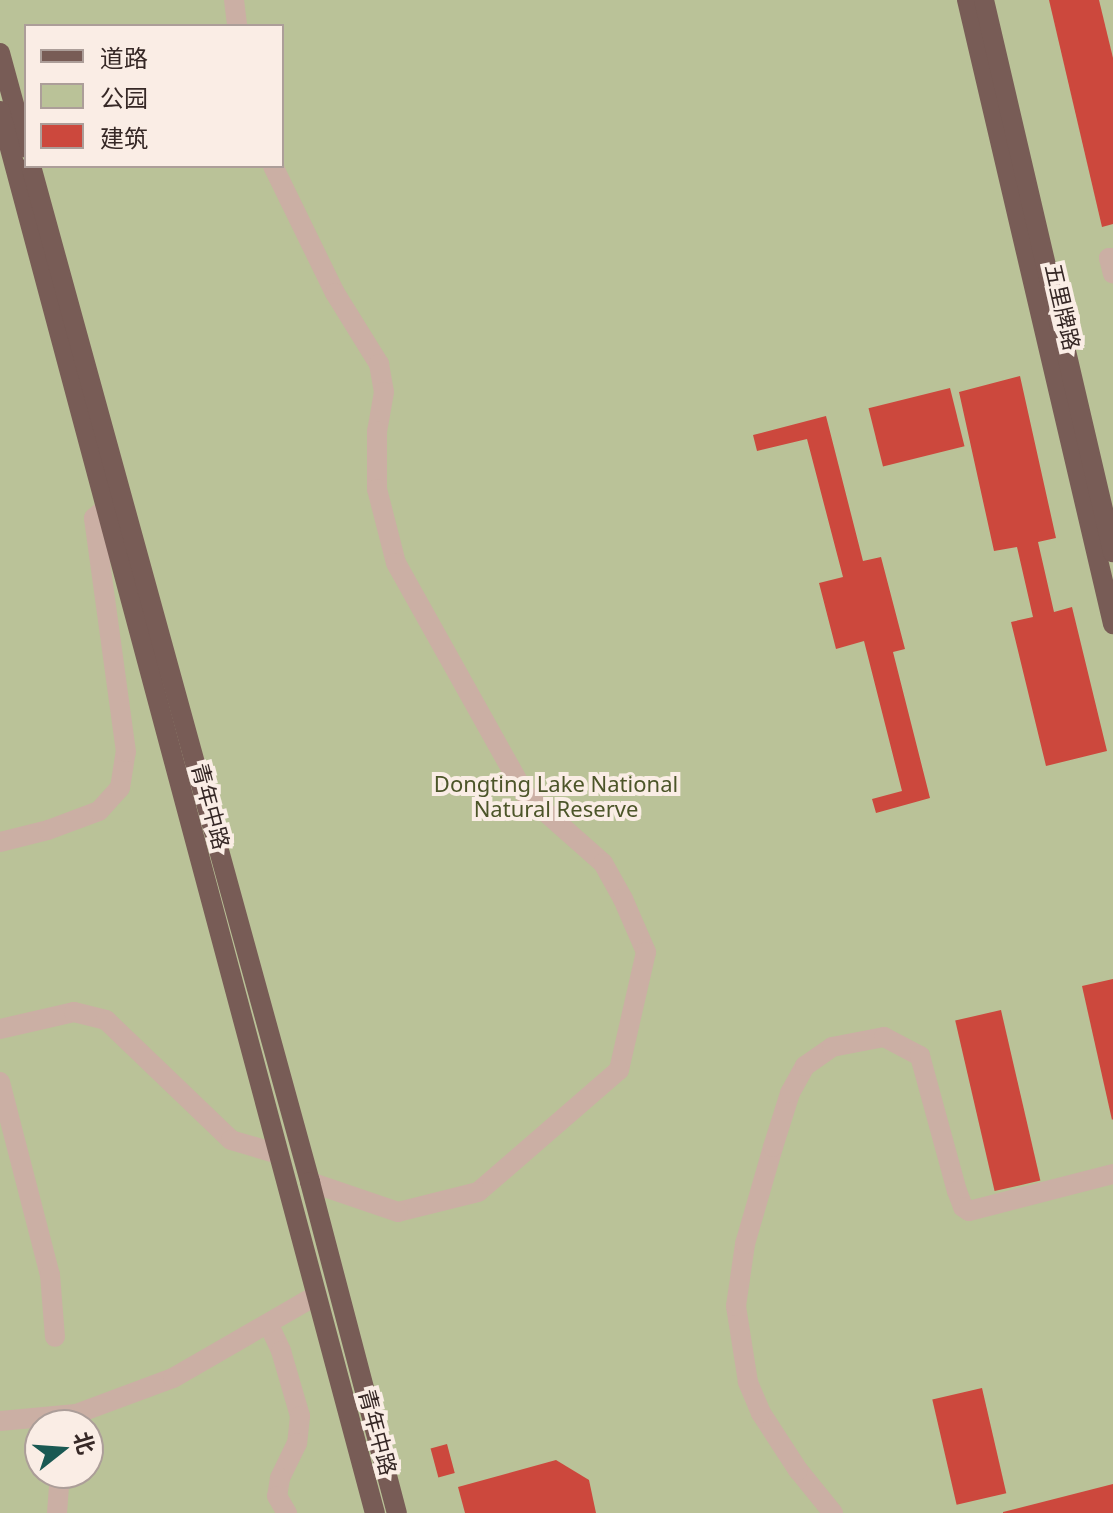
<!DOCTYPE html>
<html>
<head>
<meta charset="utf-8">
<style>
	body { margin:0 }
	#map { position:relative; width:1113px; height:1513px; overflow:hidden; background:#f2e2d8; font-family:"Noto Sans","Noto Sans SC",sans-serif }
	div>[style] { position:absolute }
	.green>* { inset:0; background:#bac298 }
	.building>* { inset:0; background:#cc483d; transform-origin:0 0 }
	.minor>* { height:20px; margin:-10px; padding:0 10px; transform-origin:10px; border-radius:10px; background:#cbafa4 }
	.major>* { height:20px; margin:-10px; padding:0 10px; transform-origin:10px; border-radius:10px; background:#785c56 }
	span { translate:-50% -50%; white-space:nowrap; text-align:center; line-height:1.15; -webkit-text-stroke:8px #faede5; paint-order:stroke }
	.street-label { font-size:22px; color:#362826 }
	.park-label { font-size:22px; color:#4c5529 }
	.legend { position:absolute; left:24px; top:24px; width:260px; height:144px; box-sizing:border-box; background:#faede5; border:2px solid #ac9e99; margin:0; padding:10px 14px; list-style:none; font-size:24px; color:#362826 }
	.legend li { display:flex; align-items:center; gap:16px; height:40px }
	.legend b { width:40px; border:2px solid #ac9e99 }
	.north { position:absolute; left:24px; top:1409px; width:80px; height:80px; box-sizing:border-box; background:#faede5; border:2px solid #ac9e99; border-radius:50%; rotate:73deg; font-size:22px; font-weight:700; line-height:32px; text-align:center; color:#362826 }
	.north::after { content:''; display:block; margin:auto; width:28px; height:36px; background:#1a5953; clip-path:polygon(50% 0,100% 100%,50% 72%,0 100%) }
</style>
</head>
<body>
<div id="map">
	<div class="green">
		<div style="clip-path:polygon(evenodd,0 0,1113px 0,1113px 1513px,0 1513px,0 0,26px 26px,282px 26px,282px 166px,26px 166px,26px 26px,0 0,40px 1425px,88px 1425px,88px 1473px,40px 1473px,40px 1425px)"></div>
	</div>
	<div class="building">
		<div style="clip-path:polygon(1049px 0,1099px 0,1113px 58px,1113px 224px,1102px 227px)"></div>
		<div style="clip-path:polygon(1020px 376px,1056px 538px,1038px 542px,1054px 612px,1072px 607px,1107px 751px,1046px 766px,1011px 622px,1033px 617px,1017px 547px,994px 551px,959px 392px)"></div>
		<div style="left:950px;top:388px;width:60px;height:84px;rotate:76deg"></div>
		<div style="clip-path:polygon(826px 416px,863px 561px,881px 557px,905px 649px,893px 652px,930px 798px,876px 813px,872px 799px,902px 791px,864px 641px,836px 649px,819px 583px,843px 577px,807px 439px,757px 451px,753px 435px)"></div>
		<div style="clip-path:polygon(1113px 979px,1113px 1119px,1112px 1120px,1082px 986px)"></div>
		<div style="left:1001px;top:1010px;width:175px;height:47px;rotate:77deg"></div>
		<div style="left:982px;top:1388px;width:108px;height:51px;rotate:77deg"></div>
		<div style="left:447px;top:1444px;width:30px;height:17px;rotate:75deg"></div>
		<div style="clip-path:polygon(556px 1460px,589px 1480px,596px 1513px,465px 1513px,458px 1487px)"></div>
		<div style="clip-path:polygon(1113px 1484px,1113px 1513px,1003px 1513px,1003px 1512px)"></div>
	</div>
	<div class="minor">
		<div style="left:234px;top:0;width:26px;rotate:83deg"></div>
		<div style="left:273px;top:166px;width:141px;rotate:64deg"></div>
		<div style="left:335px;top:293px;width:84px;rotate:58.2deg"></div>
		<div style="left:379px;top:364px;width:28px;rotate:80deg"></div>
		<div style="left:384px;top:392px;width:40px;rotate:100deg"></div>
		<div style="left:377px;top:431px;width:58px;rotate:90deg"></div>
		<div style="left:377px;top:489px;width:76px;rotate:75.6deg"></div>
		<div style="left:396px;top:563px;width:265px;rotate:60.8deg"></div>
		<div style="left:525px;top:794px;width:104px;rotate:41.5deg"></div>
		<div style="left:603px;top:863px;width:41px;rotate:60.9deg"></div>
		<div style="left:623px;top:899px;width:58px;rotate:66.5deg"></div>
		<div style="left:646px;top:952px;width:121px;rotate:102.9deg"></div>
		<div style="left:619px;top:1070px;width:186px;rotate:139.1deg"></div>
		<div style="left:478px;top:1192px;width:82px;rotate:166deg"></div>
		<div style="left:398px;top:1212px;width:93px;rotate:-161.2deg"></div>
		<div style="left:1113px;top:258px;width:4px;rotate:180deg"></div>
		<div style="left:1109px;top:258px;width:16px;rotate:76deg"></div>
		<div style="left:0;top:842px;width:49px;rotate:-14deg"></div>
		<div style="left:48px;top:830px;width:54px;rotate:-20.4deg"></div>
		<div style="left:99px;top:811px;width:31px;rotate:-48deg"></div>
		<div style="left:120px;top:788px;width:36px;rotate:-81deg"></div>
		<div style="left:126px;top:752px;width:236px;rotate:-97.8deg"></div>
		<div style="left:94px;top:518px;width:16px;rotate:-40deg"></div>
		<div style="left:0;top:1029px;width:76px;rotate:-12.9deg"></div>
		<div style="left:74px;top:1012px;width:33px;rotate:14deg"></div>
		<div style="left:106px;top:1020px;width:173px;rotate:43.8deg"></div>
		<div style="left:231px;top:1140px;width:50px;rotate:16.3deg"></div>
		<div style="left:0;top:1082px;width:199px;rotate:75.5deg"></div>
		<div style="left:50px;top:1275px;width:62px;rotate:85.4deg"></div>
		<div style="left:269px;top:1325px;width:29px;rotate:65deg"></div>
		<div style="left:281px;top:1351px;width:68px;rotate:73.7deg"></div>
		<div style="left:300px;top:1416px;width:27px;rotate:96deg"></div>
		<div style="left:297px;top:1443px;width:39px;rotate:116deg"></div>
		<div style="left:280px;top:1478px;width:18px;rotate:99deg"></div>
		<div style="left:277px;top:1496px;width:20px;rotate:60deg"></div>
		<div style="left:0;top:1421px;width:76px;rotate:-5.3deg"></div>
		<div style="left:76px;top:1414px;width:103px;rotate:-20.4deg"></div>
		<div style="left:173px;top:1378px;width:166px;rotate:-30deg"></div>
		<div style="left:57px;top:1513px;width:40px;rotate:-85.7deg"></div>
		<div style="left:833px;top:1513px;width:55px;rotate:-129.1deg"></div>
		<div style="left:798px;top:1470px;width:68px;rotate:-123deg"></div>
		<div style="left:761px;top:1413px;width:34px;rotate:-113deg"></div>
		<div style="left:748px;top:1382px;width:77px;rotate:-99deg"></div>
		<div style="left:736px;top:1306px;width:63px;rotate:-81.7deg"></div>
		<div style="left:745px;top:1244px;width:101px;rotate:-73.9deg"></div>
		<div style="left:773px;top:1147px;width:57px;rotate:-72.5deg"></div>
		<div style="left:790px;top:1093px;width:31px;rotate:-61deg"></div>
		<div style="left:805px;top:1066px;width:33px;rotate:-35deg"></div>
		<div style="left:832px;top:1047px;width:53px;rotate:-10.9deg"></div>
		<div style="left:884px;top:1037px;width:41px;rotate:27.8deg"></div>
		<div style="left:920px;top:1056px;width:140px;rotate:74.7deg"></div>
		<div style="left:957px;top:1191px;width:17px;rotate:69deg"></div>
		<div style="left:963px;top:1207px;width:7px;rotate:34deg"></div>
		<div style="left:969px;top:1211px;width:149px;rotate:-14.4deg"></div>
	</div>
	<div class="major">
		<div style="left:967px;top:0;width:641px;rotate:76.83deg"></div>
		<div style="left:984px;top:0;width:567px;rotate:76.85deg"></div>
		<div style="left:0;top:53px;width:98px;rotate:74.7deg"></div>
		<div style="left:0;top:111px;width:1451px;rotate:75.03deg"></div>
		<div style="left:31px;top:166px;width:1054px;rotate:74.64deg"></div>
		<div style="left:310px;top:1182px;width:342px;rotate:75.3deg"></div>
	</div>
	<div class="street-label">
		<span style="left:1063px;top:307px;rotate:77deg">五里牌路</span>
		<span style="left:211px;top:806px;rotate:75deg">青年中路</span>
		<span style="left:378px;top:1432px;rotate:75deg">青年中路</span>
	</div>
	<div class="park-label">
		<span style="left:556px;top:796px">Dongting Lake National<br>Natural Reserve</span>
	</div>
	<ul class="legend">
	<li><b style="height:10px;background:#785c56"></b>道路</li>
	<li><b style="height:22px;background:#bac298"></b>公园</li>
	<li><b style="height:22px;background:#cc483d"></b>建筑</li>
	</ul>
	<div class="north">北</div>
</div>
</body>
</html>
